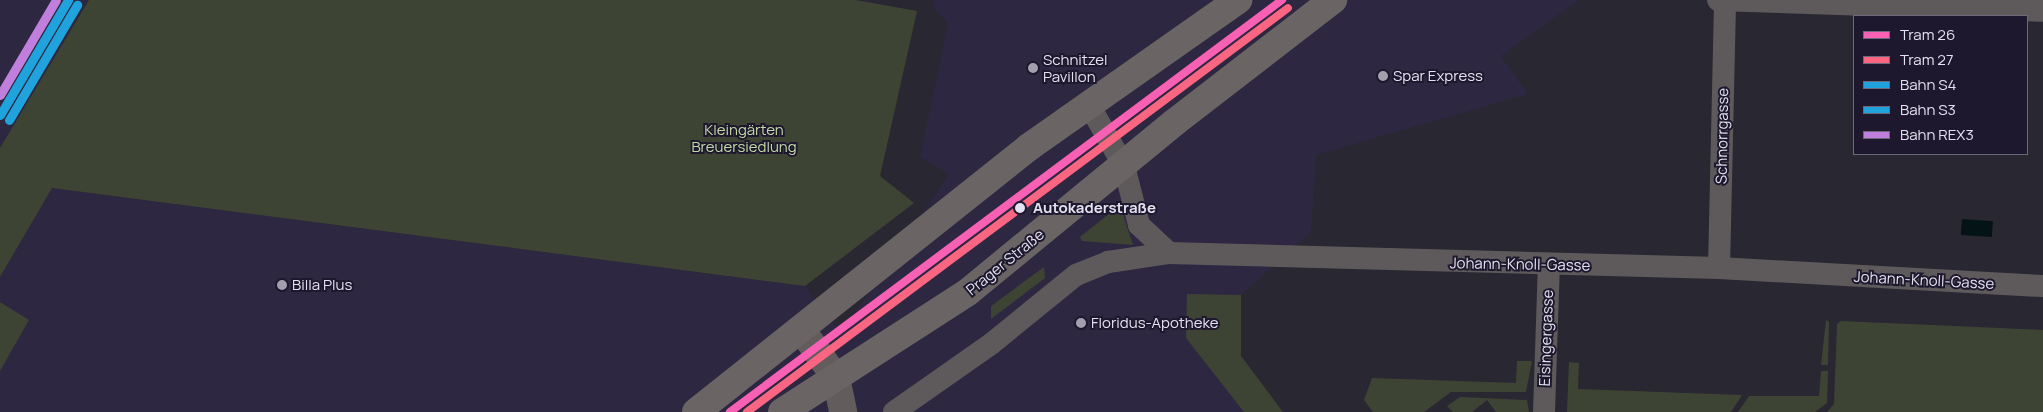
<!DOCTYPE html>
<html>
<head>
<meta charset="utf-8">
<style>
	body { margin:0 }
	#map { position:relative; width:2043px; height:412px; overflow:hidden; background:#292732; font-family:Manrope,sans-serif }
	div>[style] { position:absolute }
	.built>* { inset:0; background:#2d2741 }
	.green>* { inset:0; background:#3e4434 }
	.water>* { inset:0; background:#041315; transform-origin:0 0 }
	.street>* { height:22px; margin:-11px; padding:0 11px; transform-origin:11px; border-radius:11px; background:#5e5a5b }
	.secondary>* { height:28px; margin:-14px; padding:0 14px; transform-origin:14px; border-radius:14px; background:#625d5c }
	.primary>* { height:28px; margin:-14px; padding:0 14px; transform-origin:14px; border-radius:14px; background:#6a6564 }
	.rail-1>* { height:9px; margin:-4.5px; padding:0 4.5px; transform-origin:4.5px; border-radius:4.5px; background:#20a3dd }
	.rail-2>* { height:9px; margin:-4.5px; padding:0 4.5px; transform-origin:4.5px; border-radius:4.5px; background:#20a3dd }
	.rail-3>* { height:9px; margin:-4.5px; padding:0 4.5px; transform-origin:4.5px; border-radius:4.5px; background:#c07fdc }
	.tram-1>* { height:8px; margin:-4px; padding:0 4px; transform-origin:4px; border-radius:4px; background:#f860b3 }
	.tram-2>* { height:8px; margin:-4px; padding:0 4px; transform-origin:4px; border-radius:4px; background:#fa6682 }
	.dots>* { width:14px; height:14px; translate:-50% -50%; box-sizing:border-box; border:2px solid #1d182d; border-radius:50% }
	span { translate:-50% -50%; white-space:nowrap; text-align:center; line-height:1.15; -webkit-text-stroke:4px #1d182d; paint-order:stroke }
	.poi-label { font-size:15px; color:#e4e1f0 }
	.left { translate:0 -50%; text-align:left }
	.park-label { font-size:15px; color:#c4d8a6 }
	.street-label { font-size:15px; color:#e4e1f0 }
	.stop-label { font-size:15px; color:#e4e1f0; font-weight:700 }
	.legend { position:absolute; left:1853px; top:15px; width:175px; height:140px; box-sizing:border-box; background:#1d182d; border:1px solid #6d687b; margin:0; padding:6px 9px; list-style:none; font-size:15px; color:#e4e1f0 }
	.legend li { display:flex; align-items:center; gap:10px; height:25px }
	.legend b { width:25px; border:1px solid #6d687b }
</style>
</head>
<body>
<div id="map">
	<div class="built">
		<div style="clip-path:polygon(0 0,89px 0,0 150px)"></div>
		<div style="clip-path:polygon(935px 0,1579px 0,1501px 56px,1528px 94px,1316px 155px,1311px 232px,1241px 295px,1241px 356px,1283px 412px,0 412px,0 371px,29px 320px,0 302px,0 277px,52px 188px,805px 286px,841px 333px,949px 174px,920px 157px,948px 24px,933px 7px)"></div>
	</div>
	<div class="green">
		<div style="clip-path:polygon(89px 0,856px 0,917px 11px,880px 176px,914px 203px,805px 286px,52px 188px,0 277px,0 148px)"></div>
		<div style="clip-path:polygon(1120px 205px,1133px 245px,1082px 241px,1080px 237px)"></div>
		<div style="clip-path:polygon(1044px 267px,1045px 278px,991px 319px,991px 306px)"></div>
		<div style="clip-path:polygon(1187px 294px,1241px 295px,1241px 356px,1283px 412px,1244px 412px,1186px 338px)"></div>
		<div style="clip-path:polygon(0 302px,29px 320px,0 371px)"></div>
		<div style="clip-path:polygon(1826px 320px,1829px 322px,1828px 365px,1821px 365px)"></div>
		<div style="clip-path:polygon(1841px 321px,2043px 330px,2043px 412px,1827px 412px,1834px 404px,1837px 324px)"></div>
		<div style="clip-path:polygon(1517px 361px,1532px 361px,1526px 392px,1451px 392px,1424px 412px,1373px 412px,1364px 400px,1372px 378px,1516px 383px)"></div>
		<div style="clip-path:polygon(1569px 362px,1579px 363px,1578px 389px,1742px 395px,1731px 412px,1567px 412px)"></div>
		<div style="clip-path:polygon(1821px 371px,1828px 371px,1827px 403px,1815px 412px,1738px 412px,1749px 396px,1819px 396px)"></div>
		<div style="clip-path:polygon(1460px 397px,1527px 400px,1529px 412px,1496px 412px,1487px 400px,1472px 412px,1453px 412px,1447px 406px)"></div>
	</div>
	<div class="water">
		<div style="left:1962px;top:219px;width:31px;height:16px;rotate:4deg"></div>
	</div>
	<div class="street">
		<div style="left:1718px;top:0;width:325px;rotate:1.9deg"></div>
		<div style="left:1089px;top:105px;width:70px;rotate:60.2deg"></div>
		<div style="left:1124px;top:166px;width:61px;rotate:75.7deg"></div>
		<div style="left:1139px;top:225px;width:41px;rotate:43deg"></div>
		<div style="left:1169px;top:253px;width:550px;rotate:1.56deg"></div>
		<div style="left:1719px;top:268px;width:324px;rotate:3.2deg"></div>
		<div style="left:1719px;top:268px;width:265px;rotate:-88.7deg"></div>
		<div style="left:894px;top:412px;width:118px;rotate:-35deg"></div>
		<div style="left:991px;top:344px;width:109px;rotate:-39.1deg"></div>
		<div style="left:1076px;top:275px;width:35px;rotate:-22deg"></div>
		<div style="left:1108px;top:262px;width:62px;rotate:-8.4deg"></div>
		<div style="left:1544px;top:412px;width:148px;rotate:-88.1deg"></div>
	</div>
	<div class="secondary">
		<div style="left:801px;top:329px;width:60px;rotate:54.5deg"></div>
		<div style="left:836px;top:378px;width:35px;rotate:78deg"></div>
	</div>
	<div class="primary">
		<div style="left:696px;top:412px;width:426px;rotate:-38.5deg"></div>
		<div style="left:1029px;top:147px;width:256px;rotate:-35.1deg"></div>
		<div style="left:782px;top:412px;width:221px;rotate:-32.8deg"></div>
		<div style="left:968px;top:292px;width:268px;rotate:-39.4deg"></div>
		<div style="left:1175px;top:122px;width:200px;rotate:-37.7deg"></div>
	</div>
	<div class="rail-1">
		<div style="left:0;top:115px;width:134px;rotate:-59.4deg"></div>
	</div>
	<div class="rail-2">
		<div style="left:9px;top:120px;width:134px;rotate:-59.4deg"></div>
	</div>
	<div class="rail-3">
		<div style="left:0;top:95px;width:110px;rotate:-59.5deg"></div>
	</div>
	<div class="tram-1">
		<div style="left:730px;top:412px;width:689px;rotate:-36.74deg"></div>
	</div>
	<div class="tram-2">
		<div style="left:747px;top:412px;width:675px;rotate:-36.75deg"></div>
	</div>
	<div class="dots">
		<div style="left:1033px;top:68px;background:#a3a0ae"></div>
		<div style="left:1383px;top:76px;background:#a3a0ae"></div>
		<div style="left:1020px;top:208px;background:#e4e1f0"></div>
		<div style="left:282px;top:285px;background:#a3a0ae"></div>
		<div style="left:1081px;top:323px;background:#a3a0ae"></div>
	</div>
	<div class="poi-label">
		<span class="left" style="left:1043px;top:68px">Schnitzel<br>Pavillon</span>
		<span class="left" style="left:1393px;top:76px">Spar Express</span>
		<span class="left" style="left:292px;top:285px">Billa Plus</span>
		<span class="left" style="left:1091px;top:323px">Floridus-Apotheke</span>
	</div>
	<div class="park-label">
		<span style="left:744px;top:138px">Kleingärten<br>Breuersiedlung</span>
	</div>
	<div class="street-label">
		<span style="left:1722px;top:136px;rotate:-89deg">Schnorrgasse</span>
		<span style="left:1005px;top:262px;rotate:-39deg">Prager Straße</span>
		<span style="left:1520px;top:264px;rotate:1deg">Johann-Knoll-Gasse</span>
		<span style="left:1924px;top:280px;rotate:3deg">Johann-Knoll-Gasse</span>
		<span style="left:1546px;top:338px;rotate:-88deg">Eisingergasse</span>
	</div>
	<div class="stop-label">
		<span class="left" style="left:1033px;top:208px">Autokaderstraße</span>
	</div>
	<ul class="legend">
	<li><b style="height:6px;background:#f860b3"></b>Tram 26</li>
	<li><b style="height:6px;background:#fa6682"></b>Tram 27</li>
	<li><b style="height:6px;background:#20a3dd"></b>Bahn S4</li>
	<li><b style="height:6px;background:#20a3dd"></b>Bahn S3</li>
	<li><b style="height:6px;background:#c07fdc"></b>Bahn REX3</li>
	</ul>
</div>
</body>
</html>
